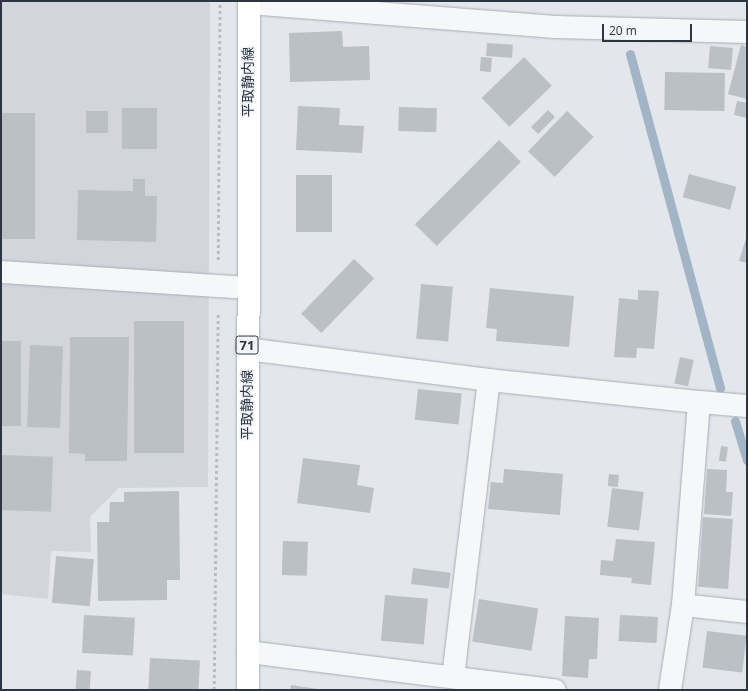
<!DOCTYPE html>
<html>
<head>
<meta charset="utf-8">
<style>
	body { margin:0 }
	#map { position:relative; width:748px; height:691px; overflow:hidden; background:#e3e6ea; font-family:"Open Sans","Noto Sans JP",sans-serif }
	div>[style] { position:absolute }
	.built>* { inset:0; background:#d2d6dc }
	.stream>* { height:9px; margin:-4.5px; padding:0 4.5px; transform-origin:4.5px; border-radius:4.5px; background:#a1b5c7 }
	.building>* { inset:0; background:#bbc0c7; transform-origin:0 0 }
	.path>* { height:2.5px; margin-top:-1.25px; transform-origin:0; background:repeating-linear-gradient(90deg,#b9bdc2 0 3px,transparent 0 6px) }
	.roads { filter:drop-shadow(0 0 1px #a8adb4) drop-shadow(0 0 1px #a8adb4) }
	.minor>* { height:22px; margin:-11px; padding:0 11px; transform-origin:11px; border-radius:11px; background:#f6f7f9 }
	.major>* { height:22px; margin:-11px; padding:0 11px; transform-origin:11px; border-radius:11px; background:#fff }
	span { translate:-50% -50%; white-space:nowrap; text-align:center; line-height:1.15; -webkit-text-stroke:3px #f3f5f8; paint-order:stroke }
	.shield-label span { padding:1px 3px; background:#f3f5f8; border:1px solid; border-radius:3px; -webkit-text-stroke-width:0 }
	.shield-label { font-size:13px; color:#2c3541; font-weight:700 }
	.street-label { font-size:14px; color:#2c3541 }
	.frame { position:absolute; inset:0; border:2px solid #2c3541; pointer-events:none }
	.scale { position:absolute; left:602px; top:24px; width:90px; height:18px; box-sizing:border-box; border:2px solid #2c3541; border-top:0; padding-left:5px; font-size:12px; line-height:14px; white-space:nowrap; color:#2c3541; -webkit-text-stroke:3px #f3f5f8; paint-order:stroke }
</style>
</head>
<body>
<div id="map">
	<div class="built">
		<div style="clip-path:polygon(1px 1px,210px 1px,208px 487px,119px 488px,90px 517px,91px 552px,51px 551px,48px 599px,1px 594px)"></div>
	</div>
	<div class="stream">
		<div style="left:630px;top:54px;width:346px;rotate:74.9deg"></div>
		<div style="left:735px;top:421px;width:41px;rotate:72.9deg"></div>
	</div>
	<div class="building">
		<div style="clip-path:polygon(342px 31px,343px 47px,369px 46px,370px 80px,290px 82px,289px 33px)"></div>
		<div style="left:487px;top:43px;width:26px;height:13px;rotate:4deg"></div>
		<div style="clip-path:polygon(741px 45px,747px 47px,747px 99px,728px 94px)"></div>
		<div style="left:710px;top:46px;width:23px;height:22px;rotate:5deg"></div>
		<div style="left:481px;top:57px;width:11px;height:14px;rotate:5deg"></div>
		<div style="left:524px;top:57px;width:40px;height:59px;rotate:46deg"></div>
		<div style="left:665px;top:72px;width:60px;height:38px;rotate:1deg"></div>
		<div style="clip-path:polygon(737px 101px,747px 103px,747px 118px,734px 115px)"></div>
		<div style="clip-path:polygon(298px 106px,340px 108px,339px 125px,364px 126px,362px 153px,296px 150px)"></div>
		<div style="left:399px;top:107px;width:38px;height:24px;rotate:2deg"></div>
		<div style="left:122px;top:108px;width:35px;height:41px"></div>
		<div style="left:548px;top:110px;width:10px;height:24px;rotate:45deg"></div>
		<div style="left:86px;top:111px;width:22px;height:22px"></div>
		<div style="left:567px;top:111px;width:37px;height:56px;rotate:44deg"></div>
		<div style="left:1px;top:113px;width:34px;height:126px"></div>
		<div style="left:499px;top:140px;width:31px;height:119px;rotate:45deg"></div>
		<div style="left:689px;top:174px;width:49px;height:24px;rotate:15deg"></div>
		<div style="left:296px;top:175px;width:36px;height:57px"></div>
		<div style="clip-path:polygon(133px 179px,145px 179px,145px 196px,157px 196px,156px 242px,77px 240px,78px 190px,133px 191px)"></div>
		<div style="clip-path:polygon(747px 235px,747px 263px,739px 261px)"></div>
		<div style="left:354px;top:259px;width:28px;height:76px;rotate:44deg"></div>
		<div style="left:421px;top:284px;width:32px;height:55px;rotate:5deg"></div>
		<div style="clip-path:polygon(490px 288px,574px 296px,569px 347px,496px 341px,497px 329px,486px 328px)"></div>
		<div style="clip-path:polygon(638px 290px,659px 291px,654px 349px,637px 348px,636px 358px,614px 357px,619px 298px,638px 300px)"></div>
		<div style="left:134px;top:321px;width:50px;height:132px"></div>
		<div style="clip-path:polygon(70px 337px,129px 337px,127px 461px,85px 461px,85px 454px,69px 453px)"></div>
		<div style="left:1px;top:341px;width:20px;height:85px"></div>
		<div style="left:30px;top:345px;width:33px;height:82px;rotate:2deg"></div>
		<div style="left:680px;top:357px;width:14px;height:27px;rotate:12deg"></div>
		<div style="left:418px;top:389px;width:44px;height:31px;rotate:6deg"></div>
		<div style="left:721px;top:446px;width:7px;height:15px;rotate:8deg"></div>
		<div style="left:1px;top:455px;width:52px;height:55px;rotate:2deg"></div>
		<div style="clip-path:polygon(303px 458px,360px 465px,357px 485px,374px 488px,370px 513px,297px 503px)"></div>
		<div style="clip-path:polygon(504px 469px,563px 474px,560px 515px,488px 509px,491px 482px,503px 483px)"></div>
		<div style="clip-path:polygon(707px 469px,727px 470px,726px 492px,733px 492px,731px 516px,704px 514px)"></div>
		<div style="left:609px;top:474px;width:10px;height:12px;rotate:6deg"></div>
		<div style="left:612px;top:488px;width:32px;height:39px;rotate:7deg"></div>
		<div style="clip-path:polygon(179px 491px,180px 580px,167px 580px,167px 600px,98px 601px,97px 522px,109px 522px,110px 502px,124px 502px,124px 492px)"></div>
		<div style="left:703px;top:517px;width:30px;height:70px;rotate:4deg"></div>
		<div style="clip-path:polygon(616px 539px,655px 542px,651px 585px,631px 583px,632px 578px,600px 575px,601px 560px,613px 561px)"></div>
		<div style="left:283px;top:541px;width:25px;height:34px;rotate:2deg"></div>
		<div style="left:56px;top:556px;width:38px;height:47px;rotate:5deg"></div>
		<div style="left:413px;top:568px;width:38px;height:16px;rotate:7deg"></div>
		<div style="left:385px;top:595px;width:43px;height:46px;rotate:5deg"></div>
		<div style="left:479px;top:599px;width:60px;height:43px;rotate:9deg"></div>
		<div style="left:84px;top:615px;width:51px;height:38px;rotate:3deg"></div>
		<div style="left:620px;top:615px;width:38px;height:26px;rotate:3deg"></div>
		<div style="clip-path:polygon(565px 616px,599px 618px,597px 659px,589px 659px,588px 678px,562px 676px)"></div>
		<div style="left:707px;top:631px;width:40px;height:37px;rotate:7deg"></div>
		<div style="left:150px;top:658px;width:50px;height:32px;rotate:3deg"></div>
		<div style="left:77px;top:670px;width:14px;height:20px;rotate:4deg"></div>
		<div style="clip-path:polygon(291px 685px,318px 689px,318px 690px,290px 690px)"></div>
	</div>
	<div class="path">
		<div style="left:218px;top:260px;width:259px;rotate:-89.6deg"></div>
		<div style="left:214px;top:690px;width:377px;rotate:-89.4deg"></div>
	</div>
	<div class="roads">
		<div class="minor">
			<div style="left:249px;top:3px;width:307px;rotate:4.5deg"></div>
			<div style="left:555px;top:27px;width:192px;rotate:1.5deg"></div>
			<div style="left:1px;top:272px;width:248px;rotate:3.7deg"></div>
			<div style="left:247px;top:349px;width:244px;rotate:7.3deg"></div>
			<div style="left:489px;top:380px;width:211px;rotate:6deg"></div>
			<div style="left:699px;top:402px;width:204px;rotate:94.5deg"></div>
			<div style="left:683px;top:605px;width:86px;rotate:98.7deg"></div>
			<div style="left:699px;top:402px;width:48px;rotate:4.8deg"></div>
			<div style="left:683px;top:605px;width:64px;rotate:6.2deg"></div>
			<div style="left:248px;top:652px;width:309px;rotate:7.1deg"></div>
			<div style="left:453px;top:677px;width:299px;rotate:-83.1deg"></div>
		</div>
		<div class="major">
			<div style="left:248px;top:690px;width:689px;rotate:-89.92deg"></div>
		</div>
	</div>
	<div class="shield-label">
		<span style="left:247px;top:345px">71</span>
	</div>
	<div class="street-label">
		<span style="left:248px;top:82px;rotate:-90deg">平取静内線</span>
		<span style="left:247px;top:405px;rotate:-90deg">平取静内線</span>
	</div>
	<div class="frame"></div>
	<div class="scale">20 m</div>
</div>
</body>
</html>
